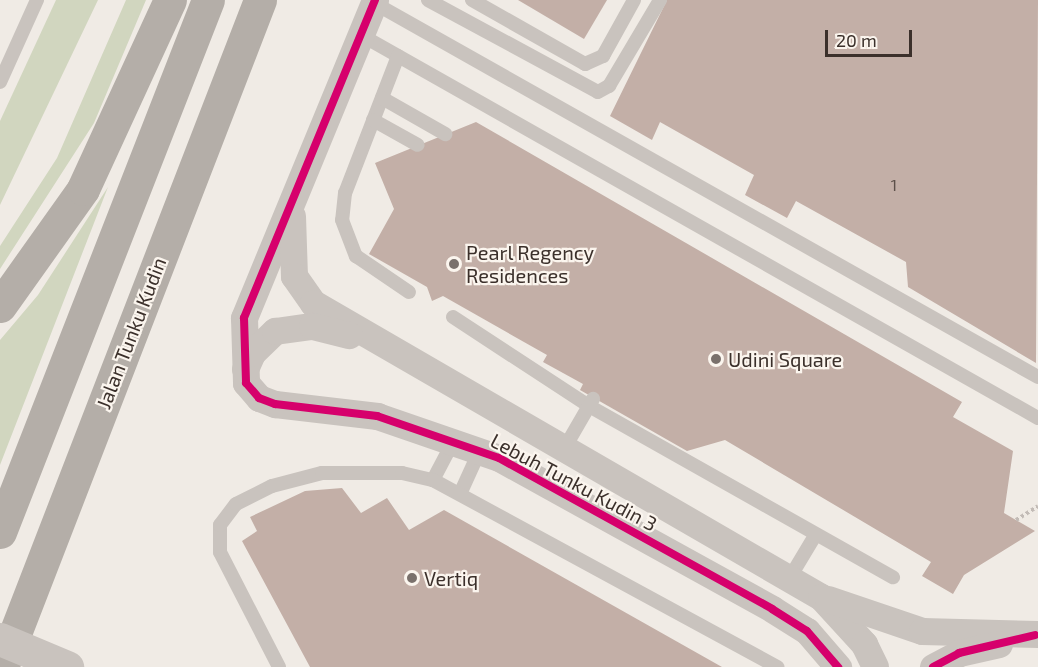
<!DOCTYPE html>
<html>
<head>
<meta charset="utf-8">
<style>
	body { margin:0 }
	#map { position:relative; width:1038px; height:667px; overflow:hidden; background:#f0ebe5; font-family:"Exo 2",sans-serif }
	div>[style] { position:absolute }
	.green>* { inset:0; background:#d1d6bf }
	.building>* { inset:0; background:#c3afa7 }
	.path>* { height:4px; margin-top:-2px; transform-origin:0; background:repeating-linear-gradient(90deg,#c2bbb6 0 3px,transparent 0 6px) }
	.service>* { height:14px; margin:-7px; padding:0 7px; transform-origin:7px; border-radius:7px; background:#c9c3be }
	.minor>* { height:27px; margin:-13.5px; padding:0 13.5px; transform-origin:13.5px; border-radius:13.5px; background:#c9c3be }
	.trunk>* { height:33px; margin:-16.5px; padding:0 16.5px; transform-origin:16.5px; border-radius:16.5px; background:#b4aea8 }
	.tertiary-bridge>* { height:33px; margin:-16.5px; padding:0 16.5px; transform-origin:16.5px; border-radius:16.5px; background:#c9c3be }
	.cycleway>* { height:8px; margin:-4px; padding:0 4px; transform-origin:4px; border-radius:4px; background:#d6006c }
	.dots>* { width:16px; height:16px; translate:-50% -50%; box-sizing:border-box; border:3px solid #fbf5ee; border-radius:50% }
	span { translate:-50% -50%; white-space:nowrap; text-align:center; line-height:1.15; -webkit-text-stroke:4.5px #fbf5ee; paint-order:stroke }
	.number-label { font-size:16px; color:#5d504a }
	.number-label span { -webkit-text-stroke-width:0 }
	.poi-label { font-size:20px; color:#3b302b }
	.left { translate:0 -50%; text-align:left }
	.street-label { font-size:20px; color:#3b302b }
	.scale { position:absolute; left:825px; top:30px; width:87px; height:27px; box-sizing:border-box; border:3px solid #3b302b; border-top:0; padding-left:8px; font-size:18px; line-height:21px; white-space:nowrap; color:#3b302b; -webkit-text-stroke:4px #fbf5ee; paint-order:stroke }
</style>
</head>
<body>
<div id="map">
	<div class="green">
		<div style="clip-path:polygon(56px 0,98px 0,0 205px,0 121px)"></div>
		<div style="clip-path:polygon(126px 0,146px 0,94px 123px,0 269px,0 246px,57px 158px)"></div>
		<div style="clip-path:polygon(108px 187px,0 465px,0 340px,38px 295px)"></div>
	</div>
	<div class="building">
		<div style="clip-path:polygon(518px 0,607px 0,584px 39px)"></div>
		<div style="clip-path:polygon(667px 0,1038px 0,1036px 363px,908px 287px,906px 262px,796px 201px,787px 218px,745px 195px,754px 175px,660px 122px,652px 140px,610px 116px)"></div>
		<div style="clip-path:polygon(476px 122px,962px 402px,953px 417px,1013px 451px,1004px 513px,1035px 531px,964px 575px,953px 594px,922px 576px,931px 562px,725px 440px,687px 451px,580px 390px,583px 384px,543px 362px,547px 355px,443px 296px,432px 301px,427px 287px,369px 254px,394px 209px,375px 163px)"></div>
		<div style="clip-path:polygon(342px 488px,361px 513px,387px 498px,409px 530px,444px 510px,722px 667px,310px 667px,242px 541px,257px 531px,250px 517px,305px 491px)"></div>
	</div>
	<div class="path">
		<div style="left:1016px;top:520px;width:26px;rotate:-32deg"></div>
	</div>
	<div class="service">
		<div style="left:428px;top:0;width:193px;rotate:28.4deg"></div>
		<div style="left:598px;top:92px;width:13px;rotate:-29deg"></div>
		<div style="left:609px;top:86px;width:100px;rotate:-59.3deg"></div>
		<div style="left:472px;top:0;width:130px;rotate:29.5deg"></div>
		<div style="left:585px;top:64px;width:20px;rotate:-24deg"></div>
		<div style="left:603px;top:56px;width:64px;rotate:-61deg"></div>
		<div style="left:374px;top:3px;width:762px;rotate:29.39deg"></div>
		<div style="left:361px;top:35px;width:778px;rotate:29.5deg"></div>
		<div style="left:398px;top:56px;width:147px;rotate:111.1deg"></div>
		<div style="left:345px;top:193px;width:27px;rotate:96deg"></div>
		<div style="left:342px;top:220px;width:39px;rotate:69deg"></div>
		<div style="left:356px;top:256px;width:64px;rotate:34.2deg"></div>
		<div style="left:0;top:82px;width:90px;rotate:-65.7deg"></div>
		<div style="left:382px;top:98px;width:73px;rotate:29.7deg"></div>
		<div style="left:373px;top:120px;width:51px;rotate:29.1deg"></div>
		<div style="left:453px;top:317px;width:163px;rotate:33.2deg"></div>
		<div style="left:589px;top:406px;width:349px;rotate:29.4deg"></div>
		<div style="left:564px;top:449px;width:58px;rotate:-59.9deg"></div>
		<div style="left:433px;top:480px;width:45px;rotate:-62.3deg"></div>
		<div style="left:460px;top:494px;width:48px;rotate:-65.6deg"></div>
		<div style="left:789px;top:579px;width:52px;rotate:-59deg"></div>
		<div style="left:279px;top:667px;width:129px;rotate:-117.2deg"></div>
		<div style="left:220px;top:552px;width:27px;rotate:-90deg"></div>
		<div style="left:220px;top:525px;width:26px;rotate:-53deg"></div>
		<div style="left:236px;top:504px;width:40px;rotate:-26.6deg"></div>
		<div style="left:272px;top:486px;width:52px;rotate:-14.6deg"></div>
		<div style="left:322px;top:473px;width:80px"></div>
		<div style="left:402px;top:473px;width:32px;rotate:13deg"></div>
		<div style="left:433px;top:480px;width:392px;rotate:28.5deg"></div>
	</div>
	<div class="minor">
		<div style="left:375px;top:0;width:344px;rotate:112.4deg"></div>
		<div style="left:244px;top:318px;width:65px;rotate:88.2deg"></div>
		<div style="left:246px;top:383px;width:20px;rotate:49deg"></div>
		<div style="left:259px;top:398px;width:17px;rotate:21deg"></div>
		<div style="left:275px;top:404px;width:103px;rotate:6.7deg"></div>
		<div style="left:377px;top:416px;width:129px;rotate:19deg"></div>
		<div style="left:499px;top:458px;width:312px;rotate:28.9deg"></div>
		<div style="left:772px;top:609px;width:41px;rotate:32.2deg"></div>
		<div style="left:807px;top:631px;width:48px;rotate:49.3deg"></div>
		<div style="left:292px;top:216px;width:60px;rotate:88.1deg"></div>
		<div style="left:294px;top:276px;width:33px;rotate:55deg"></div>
		<div style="left:313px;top:303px;width:587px;rotate:30.06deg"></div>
		<div style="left:821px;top:597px;width:64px;rotate:47.5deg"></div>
		<div style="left:864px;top:644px;width:25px;rotate:64deg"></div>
		<div style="left:245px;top:369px;width:17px;rotate:-66deg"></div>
		<div style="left:252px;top:353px;width:32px;rotate:-44deg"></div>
		<div style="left:275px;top:331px;width:37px;rotate:-8deg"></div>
		<div style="left:312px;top:326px;width:38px;rotate:14deg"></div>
		<div style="left:828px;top:599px;width:99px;rotate:18.8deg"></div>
		<div style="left:922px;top:631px;width:116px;rotate:1.5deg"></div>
		<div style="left:933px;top:667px;width:30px;rotate:-28deg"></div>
		<div style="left:959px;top:653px;width:41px;rotate:-12.7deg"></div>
	</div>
	<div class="trunk">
		<div style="left:0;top:306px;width:143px;rotate:-54.6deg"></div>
		<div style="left:83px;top:189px;width:208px;rotate:-65.3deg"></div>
		<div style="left:0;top:532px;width:571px;rotate:-68.65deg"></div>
		<div style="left:2px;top:667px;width:715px;rotate:-68.85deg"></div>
	</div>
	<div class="tertiary-bridge">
		<div style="left:0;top:639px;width:73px;rotate:22.7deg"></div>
	</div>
	<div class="cycleway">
		<div style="left:375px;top:0;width:344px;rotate:112.4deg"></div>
		<div style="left:244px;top:318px;width:65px;rotate:88.2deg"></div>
		<div style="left:246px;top:383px;width:20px;rotate:49deg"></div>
		<div style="left:259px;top:398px;width:17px;rotate:21deg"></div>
		<div style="left:275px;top:404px;width:103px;rotate:6.7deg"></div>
		<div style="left:377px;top:416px;width:129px;rotate:19deg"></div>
		<div style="left:499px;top:458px;width:312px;rotate:28.9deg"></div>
		<div style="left:772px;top:609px;width:41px;rotate:32.2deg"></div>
		<div style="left:807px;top:631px;width:48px;rotate:49.3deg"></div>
		<div style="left:933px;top:667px;width:30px;rotate:-28deg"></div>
		<div style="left:959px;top:653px;width:78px;rotate:-13.3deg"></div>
	</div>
	<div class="dots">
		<div style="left:454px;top:264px;background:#7a716c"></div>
		<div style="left:716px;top:359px;background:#7a716c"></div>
		<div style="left:412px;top:578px;background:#7a716c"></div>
	</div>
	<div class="number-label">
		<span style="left:894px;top:185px">1</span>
	</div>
	<div class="poi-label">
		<span class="left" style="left:466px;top:264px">Pearl Regency<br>Residences</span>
		<span class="left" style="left:728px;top:359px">Udini Square</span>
		<span class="left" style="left:424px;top:578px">Vertiq</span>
	</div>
	<div class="street-label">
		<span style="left:131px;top:333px;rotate:-69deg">Jalan Tunku Kudin</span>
		<span style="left:574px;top:482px;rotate:28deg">Lebuh Tunku Kudin 3</span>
	</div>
	<div class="scale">20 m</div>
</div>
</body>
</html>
